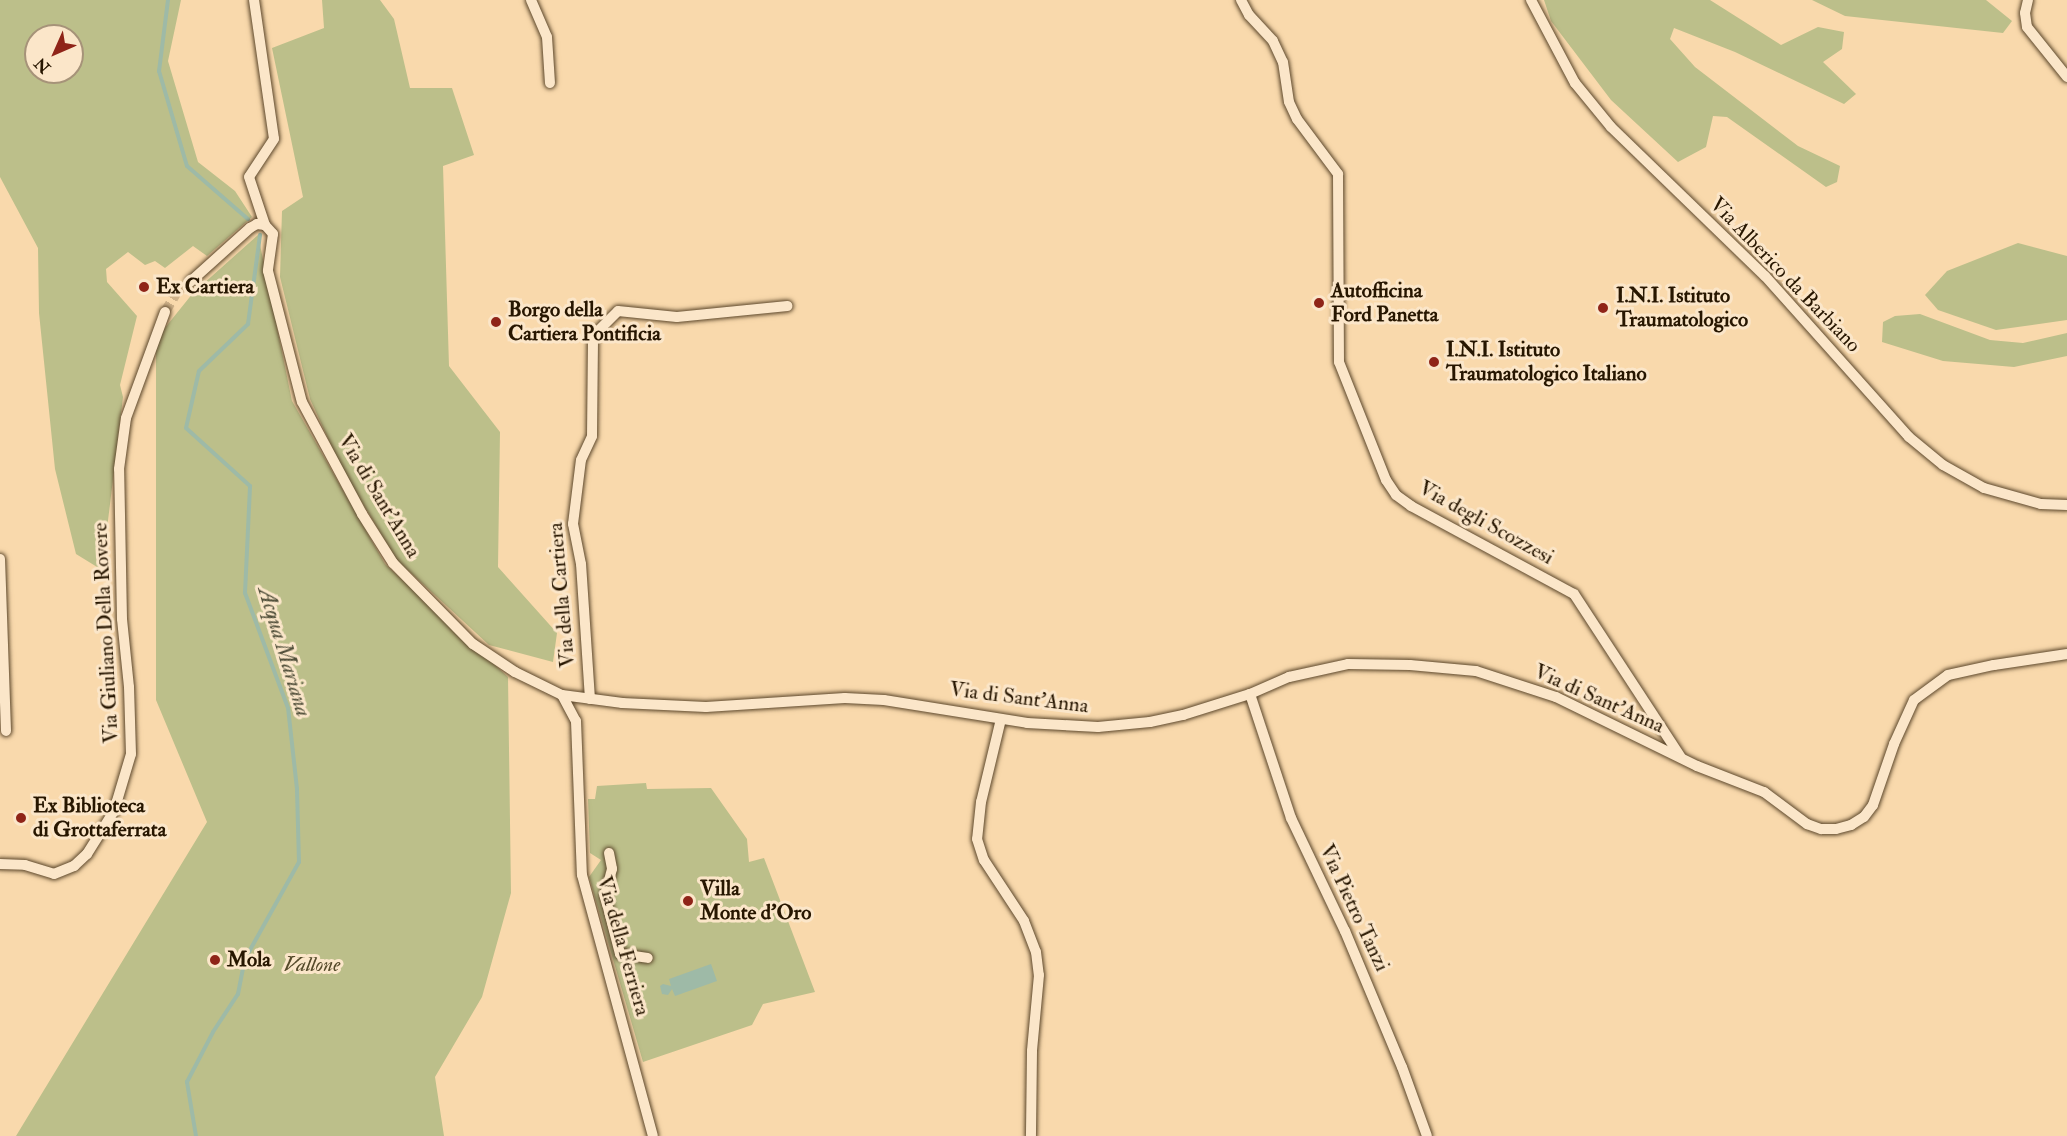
<!DOCTYPE html>
<html>
<head>
<meta charset="utf-8">
<style>
	body { margin:0 }
	#map { position:relative; width:2067px; height:1136px; overflow:hidden; background:#f9d9ac; font-family:"IM FELL Double Pica",serif }
	div>[style] { position:absolute }
	.green>* { inset:0; background:#bcbf8a }
	.water>* { inset:0; background:#9ebaa7 }
	.stream>* { height:4px; margin:-2px; padding:0 2px; transform-origin:2px; border-radius:2px; background:#9ebaa7 }
	.street-tunnel>* { height:10px; margin-top:-5px; transform-origin:0; background:repeating-linear-gradient(90deg,#cfb28a 0 10px,transparent 0 15px) }
	.roads { filter:drop-shadow(0 0 2px #5c472b) drop-shadow(0 0 2px #5c472b) }
	.street>* { height:10px; margin:-5px; padding:0 5px; transform-origin:5px; border-radius:5px; background:#fbe6c9 }
	.dots>* { width:16px; height:16px; translate:-50% -50%; box-sizing:border-box; border:3px solid #fbe6c9; border-radius:50% }
	span { translate:-50% -50%; white-space:nowrap; text-align:center; line-height:1.15; -webkit-text-stroke:6px #fbe6c9; paint-order:stroke }
	.street-label { font-size:21px; color:#271600 }
	.poi-label { font-size:21px; color:#271600; font-weight:700 }
	.left { translate:0 -50%; text-align:left }
	.park-label { font-size:21px; color:#544929; font-style:italic }
	.water-label { font-size:22px; color:#514f3a; font-style:italic }
	.north { position:absolute; left:24px; top:24px; width:60px; height:60px; box-sizing:border-box; background:#fbe6c9; border:2px solid #a69379; border-radius:50%; rotate:225deg; font-size:16px; font-weight:700; line-height:24px; text-align:center; color:#271600 }
	.north::after { content:''; display:block; margin:auto; width:21px; height:27px; background:#8f2418; clip-path:polygon(50% 0,100% 100%,50% 72%,0 100%) }
</style>
</head>
<body>
<div id="map">
	<div class="green">
		<div style="clip-path:polygon(evenodd,0 0,181px 0,168px 61px,198px 162px,235px 191px,252px 217px,207px 256px,193px 246px,165px 268px,155px 261px,145px 265px,128px 252px,106px 269px,107px 282px,137px 316px,120px 385px,123px 397px,102px 570px,76px 554px,55px 469px,39px 313px,38px 248px,0 177px,0 0,36px 36px,72px 36px,72px 72px,36px 72px,36px 36px)"></div>
		<div style="clip-path:polygon(322px 0,380px 0,394px 19px,410px 88px,452px 88px,474px 155px,443px 166px,449px 366px,500px 432px,498px 567px,557px 633px,553px 662px,489px 645px,397px 560px,343px 471px,310px 399px,280px 277px,282px 211px,303px 197px,272px 48px,324px 28px)"></div>
		<div style="clip-path:polygon(1544px 0,1710px 0,1781px 45px,1818px 27px,1844px 32px,1842px 49px,1823px 62px,1856px 94px,1844px 104px,1735px 52px,1674px 28px,1670px 39px,1695px 67px,1798px 146px,1840px 166px,1837px 182px,1826px 187px,1727px 117px,1713px 116px,1706px 147px,1678px 162px,1611px 100px,1551px 21px)"></div>
		<div style="clip-path:polygon(1812px 0,1986px 0,2012px 21px,2003px 33px,1845px 16px)"></div>
		<div style="clip-path:polygon(258px 235px,292px 401px,385px 564px,508px 677px,511px 893px,482px 997px,435px 1077px,444px 1136px,16px 1136px,207px 822px,156px 700px,156px 339px,193px 293px)"></div>
		<div style="clip-path:polygon(2018px 243px,2067px 256px,2067px 320px,1996px 330px,1938px 310px,1925px 295px,1947px 271px)"></div>
		<div style="clip-path:polygon(1920px 314px,1990px 340px,2023px 343px,2067px 333px,2067px 356px,2014px 367px,1943px 361px,1882px 342px,1883px 322px,1895px 316px)"></div>
		<div style="clip-path:polygon(646px 783px,647px 789px,711px 788px,747px 839px,749px 862px,764px 858px,815px 992px,763px 1004px,752px 1025px,643px 1062px,589px 877px,601px 860px,590px 853px,588px 799px,595px 799px,597px 786px)"></div>
	</div>
	<div class="water">
		<div style="clip-path:polygon(711px 964px,717px 981px,675px 996px,672px 989px,668px 995px,662px 994px,660px 986px,663px 984px,671px 986px,669px 979px)"></div>
	</div>
	<div class="stream">
		<div style="left:168px;top:0;width:72px;rotate:97.2deg"></div>
		<div style="left:159px;top:71px;width:99px;rotate:73.6deg"></div>
		<div style="left:187px;top:166px;width:81px;rotate:41deg"></div>
		<div style="left:196px;top:1136px;width:55px;rotate:-99.5deg"></div>
		<div style="left:187px;top:1082px;width:56px;rotate:-62.5deg"></div>
		<div style="left:213px;top:1032px;width:45px;rotate:-56.7deg"></div>
		<div style="left:238px;top:994px;width:36px;rotate:-79deg"></div>
		<div style="left:245px;top:959px;width:111px;rotate:-60.9deg"></div>
		<div style="left:299px;top:862px;width:73px;rotate:-91.6deg"></div>
		<div style="left:297px;top:789px;width:81px;rotate:-96.3deg"></div>
		<div style="left:288px;top:708px;width:123px;rotate:-110.5deg"></div>
		<div style="left:245px;top:593px;width:107px;rotate:-87.3deg"></div>
		<div style="left:250px;top:486px;width:86px;rotate:-137.8deg"></div>
		<div style="left:186px;top:428px;width:58px;rotate:-77.2deg"></div>
		<div style="left:199px;top:371px;width:68px;rotate:-43.8deg"></div>
		<div style="left:248px;top:324px;width:90px;rotate:-82.3deg"></div>
	</div>
	<div class="street-tunnel">
		<div style="left:165px;top:312px;width:23px;rotate:-59deg"></div>
		<div style="left:177px;top:292px;width:16px;rotate:-38deg"></div>
	</div>
	<div class="roads">
		<div class="street">
			<div style="left:254px;top:0;width:140px;rotate:81.8deg"></div>
			<div style="left:274px;top:139px;width:45px;rotate:123.3deg"></div>
			<div style="left:249px;top:177px;width:51px;rotate:71.6deg"></div>
			<div style="left:265px;top:225px;width:12px;rotate:48deg"></div>
			<div style="left:273px;top:234px;width:37px;rotate:98deg"></div>
			<div style="left:268px;top:271px;width:135px;rotate:75.5deg"></div>
			<div style="left:302px;top:402px;width:127px;rotate:61.8deg"></div>
			<div style="left:362px;top:514px;width:58px;rotate:57.7deg"></div>
			<div style="left:393px;top:563px;width:114px;rotate:45.4deg"></div>
			<div style="left:473px;top:644px;width:50px;rotate:33.7deg"></div>
			<div style="left:515px;top:672px;width:52px;rotate:26.1deg"></div>
			<div style="left:562px;top:695px;width:61px;rotate:7.6deg"></div>
			<div style="left:622px;top:703px;width:84px;rotate:2.7deg"></div>
			<div style="left:706px;top:707px;width:139px;rotate:-3.7deg"></div>
			<div style="left:845px;top:698px;width:39px;rotate:3deg"></div>
			<div style="left:884px;top:700px;width:145px;rotate:9.1deg"></div>
			<div style="left:1027px;top:723px;width:71px;rotate:3.2deg"></div>
			<div style="left:1098px;top:727px;width:52px;rotate:-5.5deg"></div>
			<div style="left:1150px;top:722px;width:34px;rotate:-12deg"></div>
			<div style="left:1183px;top:715px;width:70px;rotate:-17.4deg"></div>
			<div style="left:1250px;top:694px;width:43px;rotate:-23.6deg"></div>
			<div style="left:1289px;top:677px;width:60px;rotate:-12.4deg"></div>
			<div style="left:1348px;top:664px;width:62px;rotate:0.9deg"></div>
			<div style="left:1410px;top:665px;width:66px;rotate:5.2deg"></div>
			<div style="left:1476px;top:671px;width:84px;rotate:18deg"></div>
			<div style="left:1556px;top:697px;width:157px;rotate:26.1deg"></div>
			<div style="left:1697px;top:766px;width:72px;rotate:21.2deg"></div>
			<div style="left:1764px;top:792px;width:54px;rotate:36.7deg"></div>
			<div style="left:1807px;top:824px;width:15px;rotate:20deg"></div>
			<div style="left:1821px;top:829px;width:15px"></div>
			<div style="left:1836px;top:829px;width:16px;rotate:-15deg"></div>
			<div style="left:1851px;top:825px;width:15px;rotate:-32deg"></div>
			<div style="left:1864px;top:817px;width:15px;rotate:-53deg"></div>
			<div style="left:1873px;top:805px;width:65px;rotate:-71deg"></div>
			<div style="left:1894px;top:744px;width:48px;rotate:-65.6deg"></div>
			<div style="left:1914px;top:700px;width:42px;rotate:-36.3deg"></div>
			<div style="left:1948px;top:675px;width:47px;rotate:-12.3deg"></div>
			<div style="left:1994px;top:665px;width:74px;rotate:-8.6deg"></div>
			<div style="left:531px;top:0;width:40px;rotate:66.6deg"></div>
			<div style="left:547px;top:37px;width:46px;rotate:86.3deg"></div>
			<div style="left:1241px;top:0;width:17px;rotate:62deg"></div>
			<div style="left:1249px;top:15px;width:35px;rotate:47deg"></div>
			<div style="left:1273px;top:41px;width:23px;rotate:65deg"></div>
			<div style="left:1283px;top:62px;width:40px;rotate:81.5deg"></div>
			<div style="left:1289px;top:102px;width:19px;rotate:65deg"></div>
			<div style="left:1297px;top:119px;width:69px;rotate:53.3deg"></div>
			<div style="left:1338px;top:174px;width:188px;rotate:89.7deg"></div>
			<div style="left:1339px;top:362px;width:127px;rotate:68.3deg"></div>
			<div style="left:1386px;top:480px;width:18px;rotate:56deg"></div>
			<div style="left:1396px;top:495px;width:19px;rotate:36deg"></div>
			<div style="left:1411px;top:506px;width:185px;rotate:28.4deg"></div>
			<div style="left:1574px;top:594px;width:194px;rotate:56.8deg"></div>
			<div style="left:1531px;top:0;width:94px;rotate:62.1deg"></div>
			<div style="left:1575px;top:83px;width:57px;rotate:50.7deg"></div>
			<div style="left:1611px;top:127px;width:214px;rotate:44.1deg"></div>
			<div style="left:1765px;top:276px;width:216px;rotate:48.2deg"></div>
			<div style="left:1909px;top:437px;width:44px;rotate:39.5deg"></div>
			<div style="left:1943px;top:465px;width:47px;rotate:29.3deg"></div>
			<div style="left:1984px;top:488px;width:59px;rotate:15.7deg"></div>
			<div style="left:2041px;top:504px;width:26px;rotate:2deg"></div>
			<div style="left:2028px;top:0;width:13px;rotate:103deg"></div>
			<div style="left:2025px;top:13px;width:14px;rotate:82deg"></div>
			<div style="left:2027px;top:27px;width:64px;rotate:51.3deg"></div>
			<div style="left:190px;top:282px;width:81px;rotate:-42deg"></div>
			<div style="left:250px;top:228px;width:8px;rotate:-30deg"></div>
			<div style="left:257px;top:224px;width:8px;rotate:7deg"></div>
			<div style="left:0;top:559px;width:172px;rotate:88deg"></div>
			<div style="left:1250px;top:694px;width:131px;rotate:71.7deg"></div>
			<div style="left:1291px;top:818px;width:125px;rotate:64.5deg"></div>
			<div style="left:1345px;top:931px;width:147px;rotate:67.3deg"></div>
			<div style="left:1402px;top:1067px;width:73px;rotate:70.1deg"></div>
			<div style="left:562px;top:695px;width:30px;rotate:62deg"></div>
			<div style="left:576px;top:721px;width:154px;rotate:87.8deg"></div>
			<div style="left:582px;top:875px;width:270px;rotate:74.8deg"></div>
			<div style="left:590px;top:699px;width:135px;rotate:-93.8deg"></div>
			<div style="left:581px;top:564px;width:41px;rotate:-101.3deg"></div>
			<div style="left:573px;top:524px;width:64px;rotate:-82.9deg"></div>
			<div style="left:581px;top:460px;width:26px;rotate:-65deg"></div>
			<div style="left:592px;top:436px;width:100px;rotate:-89.4deg"></div>
			<div style="left:593px;top:336px;width:35px;rotate:-45deg"></div>
			<div style="left:618px;top:311px;width:59px;rotate:5.8deg"></div>
			<div style="left:677px;top:317px;width:111px;rotate:-5.7deg"></div>
			<div style="left:1001px;top:719px;width:85px;rotate:103.5deg"></div>
			<div style="left:981px;top:802px;width:37px;rotate:96deg"></div>
			<div style="left:977px;top:839px;width:22px;rotate:72deg"></div>
			<div style="left:984px;top:860px;width:73px;rotate:56.7deg"></div>
			<div style="left:1024px;top:921px;width:33px;rotate:69deg"></div>
			<div style="left:1036px;top:952px;width:23px;rotate:83deg"></div>
			<div style="left:1039px;top:975px;width:76px;rotate:95.3deg"></div>
			<div style="left:1032px;top:1051px;width:85px;rotate:90.7deg"></div>
			<div style="left:609px;top:853px;width:16px;rotate:79deg"></div>
			<div style="left:612px;top:869px;width:28px;rotate:105deg"></div>
			<div style="left:605px;top:896px;width:60px;rotate:75.5deg"></div>
			<div style="left:620px;top:954px;width:28px;rotate:8deg"></div>
			<div style="left:0;top:864px;width:25px;rotate:2deg"></div>
			<div style="left:25px;top:865px;width:30px;rotate:17deg"></div>
			<div style="left:54px;top:874px;width:22px;rotate:-22deg"></div>
			<div style="left:74px;top:866px;width:18px;rotate:-43deg"></div>
			<div style="left:87px;top:854px;width:51px;rotate:-57.9deg"></div>
			<div style="left:114px;top:811px;width:59px;rotate:-73.4deg"></div>
			<div style="left:131px;top:754px;width:67px;rotate:-91.7deg"></div>
			<div style="left:129px;top:687px;width:68px;rotate:-95.9deg"></div>
			<div style="left:122px;top:619px;width:150px;rotate:-91.1deg"></div>
			<div style="left:119px;top:469px;width:51px;rotate:-82.2deg"></div>
			<div style="left:126px;top:418px;width:113px;rotate:-69.8deg"></div>
		</div>
	</div>
	<div class="dots">
		<div style="left:144px;top:287px;background:#8f2418"></div>
		<div style="left:1319px;top:303px;background:#8f2418"></div>
		<div style="left:1603px;top:308px;background:#8f2418"></div>
		<div style="left:496px;top:322px;background:#8f2418"></div>
		<div style="left:1434px;top:362px;background:#8f2418"></div>
		<div style="left:21px;top:818px;background:#8f2418"></div>
		<div style="left:688px;top:901px;background:#8f2418"></div>
		<div style="left:215px;top:960px;background:#8f2418"></div>
	</div>
	<div class="street-label">
		<span style="left:1785px;top:275px;rotate:46deg">Via Alberico da Barbiano</span>
		<span style="left:379px;top:496px;rotate:59deg">Via di Sant'Anna</span>
		<span style="left:1486px;top:523px;rotate:29deg">Via degli Scozzesi</span>
		<span style="left:562px;top:595px;rotate:-95deg">Via della Cartiera</span>
		<span style="left:106px;top:633px;rotate:-93deg">Via Giuliano Della Rovere</span>
		<span style="left:1019px;top:698px;rotate:7deg">Via di Sant'Anna</span>
		<span style="left:1599px;top:699px;rotate:24deg">Via di Sant'Anna</span>
		<span style="left:1354px;top:908px;rotate:65deg">Via Pietro Tanzi</span>
		<span style="left:623px;top:946px;rotate:74deg">Via della Ferriera</span>
	</div>
	<div class="poi-label">
		<span class="left" style="left:156px;top:287px">Ex Cartiera</span>
		<span class="left" style="left:1331px;top:303px">Autofficina<br>Ford Panetta</span>
		<span class="left" style="left:1616px;top:308px">I.N.I. Istituto<br>Traumatologico</span>
		<span class="left" style="left:508px;top:322px">Borgo della<br>Cartiera Pontificia</span>
		<span class="left" style="left:1446px;top:362px">I.N.I. Istituto<br>Traumatologico Italiano</span>
		<span class="left" style="left:33px;top:818px">Ex Biblioteca<br>di Grottaferrata</span>
		<span class="left" style="left:700px;top:901px">Villa<br>Monte d'Oro</span>
		<span class="left" style="left:227px;top:960px">Mola</span>
	</div>
	<div class="park-label">
		<span style="left:312px;top:965px">Vallone</span>
	</div>
	<div class="water-label">
		<span style="left:284px;top:652px;rotate:73deg">Acqua Mariana</span>
	</div>
	<div class="north">N</div>
</div>
</body>
</html>
